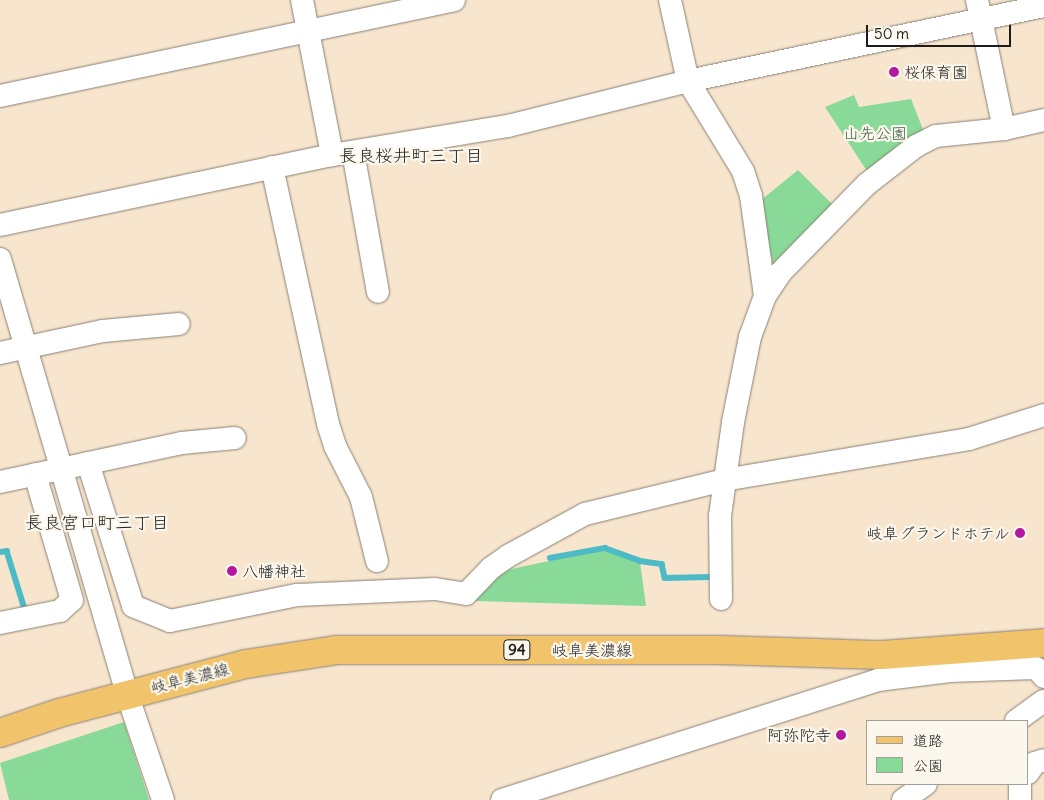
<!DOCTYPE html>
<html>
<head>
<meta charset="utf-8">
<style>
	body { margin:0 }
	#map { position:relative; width:1044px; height:800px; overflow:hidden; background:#f7e5ce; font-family:Delius,"Klee One",sans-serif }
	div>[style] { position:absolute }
	.green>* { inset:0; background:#89d998 }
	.stream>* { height:5.5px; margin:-2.75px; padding:0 2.75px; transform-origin:2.75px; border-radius:2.75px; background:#4dbbc5 }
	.roads { filter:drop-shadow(0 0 1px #8a8075) drop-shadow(0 0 1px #8a8075) }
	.minor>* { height:22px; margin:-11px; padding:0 11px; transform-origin:11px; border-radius:11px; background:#fff }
	.major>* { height:28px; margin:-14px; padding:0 14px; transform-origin:14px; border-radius:14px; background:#f1c36a }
	.dots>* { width:14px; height:14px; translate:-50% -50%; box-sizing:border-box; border:2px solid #fbf7ec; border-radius:50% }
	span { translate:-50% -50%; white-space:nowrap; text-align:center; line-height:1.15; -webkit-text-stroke:4.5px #fbf7ec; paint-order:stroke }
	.shield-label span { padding:1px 4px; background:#fbf7ec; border:1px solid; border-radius:4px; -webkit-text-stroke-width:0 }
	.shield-label { font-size:15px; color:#1c1c1c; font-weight:700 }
	.poi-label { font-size:16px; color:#1c1c1c }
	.left { translate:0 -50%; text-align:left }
	.right { translate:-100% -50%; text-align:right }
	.park-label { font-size:16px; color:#425e47 }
	.street-label { font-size:16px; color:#1c1c1c }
	.neighbourhood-label { font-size:18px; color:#1c1c1c }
	.legend { position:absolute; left:866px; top:720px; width:162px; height:65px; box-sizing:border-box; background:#fbf7ec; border:1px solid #a29f99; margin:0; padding:6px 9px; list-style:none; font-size:15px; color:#1c1c1c }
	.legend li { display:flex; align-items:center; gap:10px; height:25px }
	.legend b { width:25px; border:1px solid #a29f99 }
	.scale { position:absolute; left:866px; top:25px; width:145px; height:22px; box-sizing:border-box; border:2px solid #1c1c1c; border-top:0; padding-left:6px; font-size:15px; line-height:18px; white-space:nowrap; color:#1c1c1c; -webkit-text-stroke:4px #fbf7ec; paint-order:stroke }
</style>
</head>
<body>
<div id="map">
	<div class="green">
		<div style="clip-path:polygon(854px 95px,859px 107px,911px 99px,924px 132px,867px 171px,825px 107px)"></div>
		<div style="clip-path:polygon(798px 170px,833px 205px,773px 264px,760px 201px)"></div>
		<div style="clip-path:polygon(604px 549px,640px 562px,646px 606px,474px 601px,498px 572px)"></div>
		<div style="clip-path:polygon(124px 722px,149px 800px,9px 800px,0 763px)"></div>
	</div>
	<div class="stream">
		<div style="left:0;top:552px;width:7px;rotate:-8deg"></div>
		<div style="left:7px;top:551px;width:61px;rotate:72.8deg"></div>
		<div style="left:550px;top:558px;width:56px;rotate:-10.3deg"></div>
		<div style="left:605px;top:548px;width:37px;rotate:20deg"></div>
		<div style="left:640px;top:561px;width:22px;rotate:8deg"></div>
		<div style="left:662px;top:564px;width:14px;rotate:78deg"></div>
		<div style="left:665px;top:578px;width:44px;rotate:-1.3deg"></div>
	</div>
	<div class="roads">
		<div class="minor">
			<div style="left:302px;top:0;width:158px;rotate:79deg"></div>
			<div style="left:670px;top:0;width:83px;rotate:77.5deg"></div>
			<div style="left:688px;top:81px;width:105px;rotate:58.6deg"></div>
			<div style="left:743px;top:171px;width:26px;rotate:72deg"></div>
			<div style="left:751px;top:196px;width:101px;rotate:82deg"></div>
			<div style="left:977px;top:0;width:132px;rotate:78.2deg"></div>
			<div style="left:0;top:96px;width:464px;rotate:-11.9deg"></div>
			<div style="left:353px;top:152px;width:142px;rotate:79.9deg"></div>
			<div style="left:272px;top:167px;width:263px;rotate:77.7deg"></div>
			<div style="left:328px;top:424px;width:23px;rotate:72deg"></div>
			<div style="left:335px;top:446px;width:57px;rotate:63deg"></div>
			<div style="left:361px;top:497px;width:66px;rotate:76deg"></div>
			<div style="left:0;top:225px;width:339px;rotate:-11.9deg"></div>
			<div style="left:332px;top:155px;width:178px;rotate:-9.4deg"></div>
			<div style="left:508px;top:126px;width:186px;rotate:-14deg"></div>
			<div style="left:688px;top:81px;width:364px;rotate:-11.9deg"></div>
			<div style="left:0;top:259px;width:453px;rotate:73.7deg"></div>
			<div style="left:127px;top:694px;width:112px;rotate:71.2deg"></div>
			<div style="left:0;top:353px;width:105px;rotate:-12.1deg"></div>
			<div style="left:103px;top:331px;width:76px;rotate:-5.3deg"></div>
			<div style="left:88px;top:463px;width:150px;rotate:72.5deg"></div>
			<div style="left:133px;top:606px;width:40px;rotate:22deg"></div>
			<div style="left:170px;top:621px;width:130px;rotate:-11.6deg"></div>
			<div style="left:297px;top:595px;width:138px;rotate:-2.5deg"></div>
			<div style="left:435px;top:589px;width:31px;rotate:9deg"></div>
			<div style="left:466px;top:594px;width:36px;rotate:-46deg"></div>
			<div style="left:491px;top:568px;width:21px;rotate:-35deg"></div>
			<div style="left:508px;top:556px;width:88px;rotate:-28.6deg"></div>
			<div style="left:585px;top:514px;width:143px;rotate:-13.7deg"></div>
			<div style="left:724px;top:480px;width:248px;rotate:-9.5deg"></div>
			<div style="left:969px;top:439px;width:79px;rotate:-17.7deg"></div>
			<div style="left:0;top:482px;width:186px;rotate:-12.1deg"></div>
			<div style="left:182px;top:443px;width:53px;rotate:-5.4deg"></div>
			<div style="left:721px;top:599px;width:83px;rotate:-90.7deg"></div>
			<div style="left:720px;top:516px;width:95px;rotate:-82.1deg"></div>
			<div style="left:733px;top:422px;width:87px;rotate:-78.7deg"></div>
			<div style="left:750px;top:337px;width:44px;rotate:-69.9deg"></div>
			<div style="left:765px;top:296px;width:29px;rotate:-56deg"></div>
			<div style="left:781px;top:272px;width:123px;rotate:-45.7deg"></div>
			<div style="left:867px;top:184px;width:62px;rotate:-37.8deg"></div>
			<div style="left:916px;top:146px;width:22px;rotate:-27deg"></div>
			<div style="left:936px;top:136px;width:68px;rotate:-5.9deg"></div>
			<div style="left:1004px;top:129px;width:41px;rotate:-12.7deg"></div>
			<div style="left:0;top:623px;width:61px;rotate:-11.3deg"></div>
			<div style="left:60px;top:611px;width:16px;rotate:-43deg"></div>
			<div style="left:72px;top:600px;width:131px;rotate:-106.4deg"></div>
			<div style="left:1016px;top:721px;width:34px;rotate:-36deg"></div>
			<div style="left:1028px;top:773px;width:12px;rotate:-55deg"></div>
			<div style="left:1035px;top:763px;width:9px;rotate:-18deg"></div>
			<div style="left:502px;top:800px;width:395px;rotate:-17.7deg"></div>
			<div style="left:878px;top:680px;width:72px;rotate:-7.2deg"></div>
			<div style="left:949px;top:671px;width:87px;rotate:-2deg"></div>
			<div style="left:1036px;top:668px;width:12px;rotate:48deg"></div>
			<div style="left:903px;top:800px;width:28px;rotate:-35deg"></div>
			<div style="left:1020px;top:800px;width:16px;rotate:-90deg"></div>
		</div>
		<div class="major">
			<div style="left:0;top:733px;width:62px;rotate:-18.7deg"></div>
			<div style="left:59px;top:713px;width:193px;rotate:-14.7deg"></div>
			<div style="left:246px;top:664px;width:91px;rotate:-8.8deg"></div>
			<div style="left:336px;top:650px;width:383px"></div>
			<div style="left:719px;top:650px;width:163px;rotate:1.8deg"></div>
			<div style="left:882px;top:655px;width:162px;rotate:-4.2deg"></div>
		</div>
	</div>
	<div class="dots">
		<div style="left:894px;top:72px;background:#b5179e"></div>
		<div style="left:1020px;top:533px;background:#b5179e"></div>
		<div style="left:232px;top:571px;background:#b5179e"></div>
		<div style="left:841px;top:735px;background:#b5179e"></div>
	</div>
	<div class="shield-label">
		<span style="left:517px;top:650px">94</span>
	</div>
	<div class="poi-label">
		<span class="left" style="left:904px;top:72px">桜保育園</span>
		<span class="right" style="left:1010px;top:533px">岐阜グランドホテル</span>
		<span class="left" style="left:242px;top:571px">八幡神社</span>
		<span class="right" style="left:831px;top:735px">阿弥陀寺</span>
	</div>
	<div class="park-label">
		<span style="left:875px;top:133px">山先公園</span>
	</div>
	<div class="street-label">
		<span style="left:592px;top:650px">岐阜美濃線</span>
		<span style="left:190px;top:678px;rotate:-14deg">岐阜美濃線</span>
	</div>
	<div class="neighbourhood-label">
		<span style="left:411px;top:156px">長良桜井町三丁目</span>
		<span style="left:97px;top:523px">長良宮口町三丁目</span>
	</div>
	<ul class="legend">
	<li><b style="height:6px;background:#f1c36a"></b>道路</li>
	<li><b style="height:14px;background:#89d998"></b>公園</li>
	</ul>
	<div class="scale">50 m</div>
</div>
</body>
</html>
